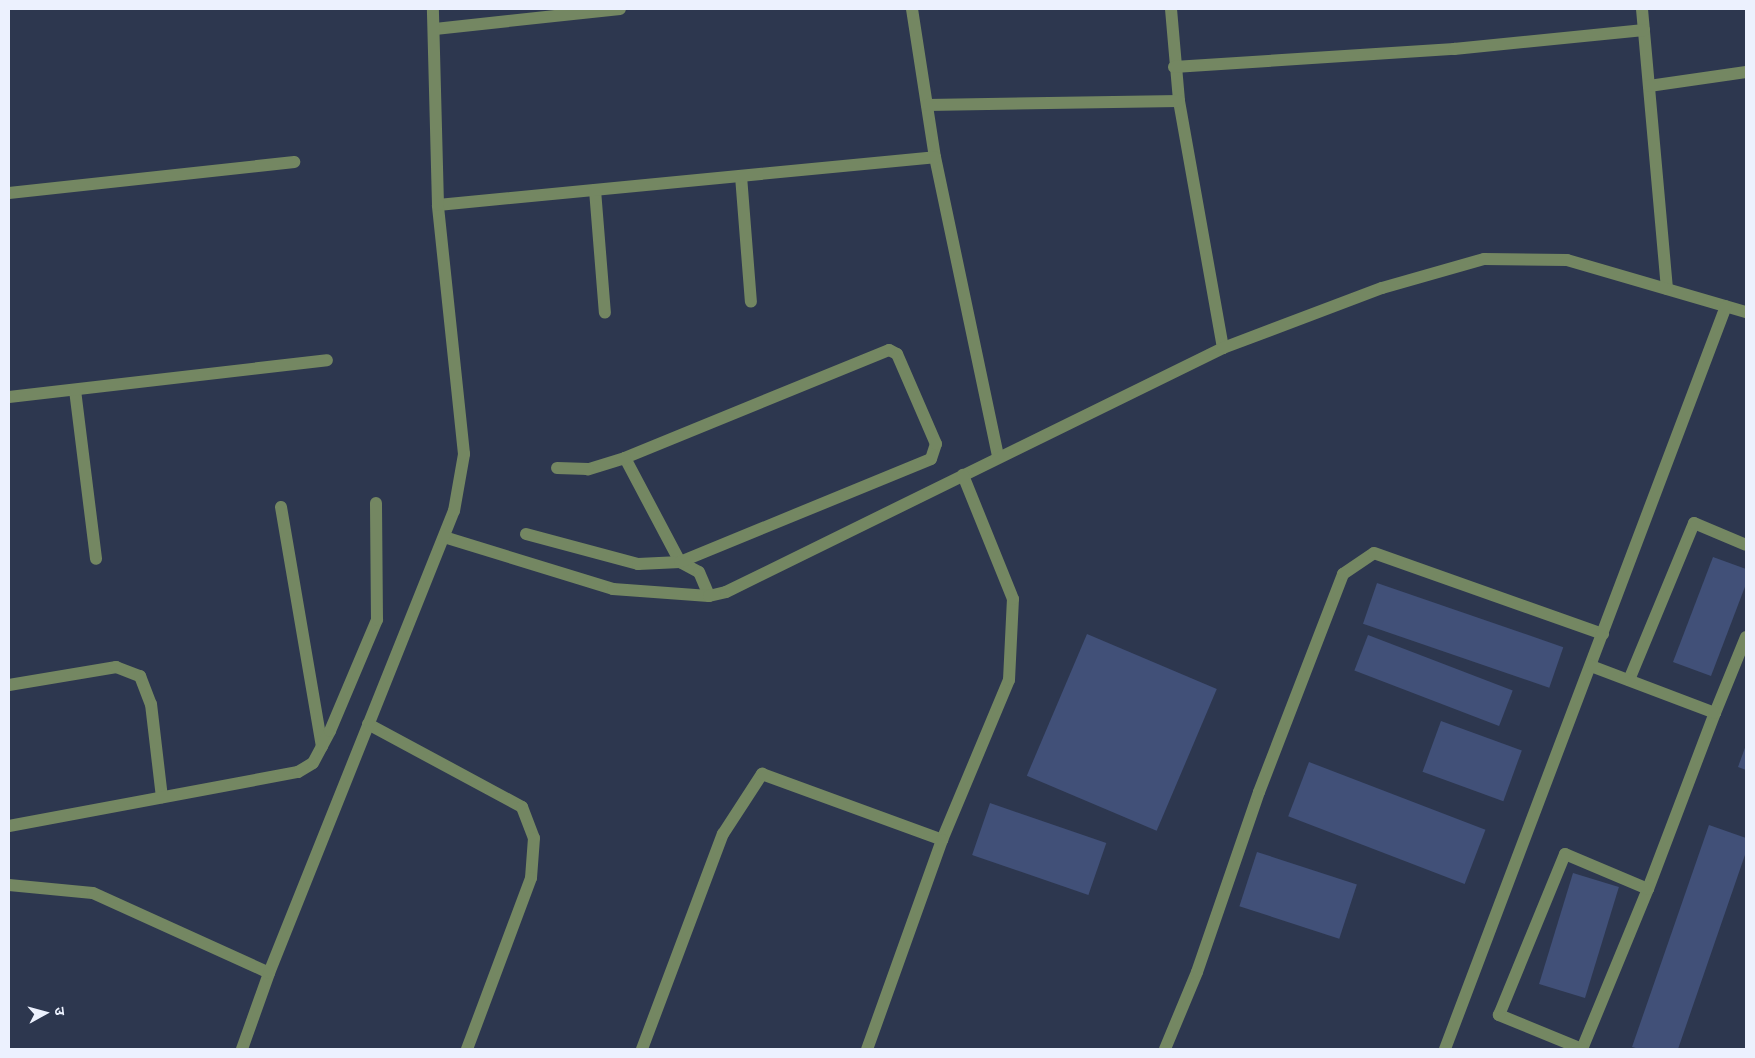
<!DOCTYPE html>
<html>
<head>
<meta charset="utf-8">
<style>
	body { margin:0 }
	#map { position:relative; width:1755px; height:1058px; overflow:hidden; background:#2d374f; font-family:Commissioner,"Noto Sans Devanagari",sans-serif }
	div>[style] { position:absolute }
	.building>* { inset:0; background:#415078; transform-origin:0 0 }
	.minor>* { height:12px; margin:-6px; padding:0 6px; transform-origin:6px; border-radius:6px; background:#748762 }
	span { translate:-50% -50%; white-space:nowrap; text-align:center; line-height:1.15; -webkit-text-stroke:4px #2d374f; paint-order:stroke }
	.frame { position:absolute; inset:0; border:10px solid #ecf1fe; pointer-events:none }
	.north { position:absolute; left:20px; top:988px; width:50px; height:50px; -webkit-text-stroke:4px #2d374f; paint-order:stroke; rotate:83deg; font-size:14px; font-weight:700; line-height:20px; text-align:center; color:#ecf1fe }
	.north::after { content:''; display:block; margin:auto; width:18px; height:22px; background:#ecf1fe; clip-path:polygon(50% 0,100% 100%,50% 72%,0 100%) }
</style>
</head>
<body>
<div id="map">
	<div class="building">
		<div style="clip-path:polygon(1713px 557px,1746px 569px,1746px 584px,1711px 676px,1673px 662px)"></div>
		<div style="left:1377px;top:583px;width:197px;height:43px;rotate:19deg"></div>
		<div style="left:1087px;top:634px;width:141px;height:154px;rotate:23deg"></div>
		<div style="left:1368px;top:635px;width:155px;height:38px;rotate:21deg"></div>
		<div style="left:1441px;top:721px;width:86px;height:54px;rotate:20deg"></div>
		<div style="clip-path:polygon(1746px 745px,1746px 770px,1738px 767px)"></div>
		<div style="left:1309px;top:762px;width:189px;height:58px;rotate:21deg"></div>
		<div style="left:990px;top:803px;width:123px;height:55px;rotate:19deg"></div>
		<div style="clip-path:polygon(1709px 825px,1746px 838px,1746px 852px,1678px 1049px,1639px 1049px,1632px 1047px)"></div>
		<div style="left:1257px;top:852px;width:105px;height:57px;rotate:18deg"></div>
		<div style="left:1573px;top:873px;width:48px;height:116px;rotate:17deg"></div>
	</div>
	<div class="minor">
		<div style="left:912px;top:9px;width:150px;rotate:81.2deg"></div>
		<div style="left:935px;top:157px;width:307px;rotate:78.1deg"></div>
		<div style="left:1171px;top:9px;width:92px;rotate:85deg"></div>
		<div style="left:1179px;top:101px;width:251px;rotate:79.9deg"></div>
		<div style="left:1642px;top:9px;width:281px;rotate:84.9deg"></div>
		<div style="left:435px;top:29px;width:186px;rotate:-6.2deg"></div>
		<div style="left:1174px;top:67px;width:281px;rotate:-3.7deg"></div>
		<div style="left:1454px;top:49px;width:191px;rotate:-5.7deg"></div>
		<div style="left:1649px;top:86px;width:98px;rotate:-8.2deg"></div>
		<div style="left:927px;top:105px;width:252px;rotate:-0.9deg"></div>
		<div style="left:741px;top:176px;width:126px;rotate:85.5deg"></div>
		<div style="left:595px;top:190px;width:123px;rotate:85.4deg"></div>
		<div style="left:9px;top:193px;width:287px;rotate:-6.2deg"></div>
		<div style="left:438px;top:205px;width:499px;rotate:-5.5deg"></div>
		<div style="left:75px;top:390px;width:170px;rotate:82.9deg"></div>
		<div style="left:9px;top:397px;width:320px;rotate:-6.6deg"></div>
		<div style="left:625px;top:458px;width:118px;rotate:62.1deg"></div>
		<div style="left:680px;top:562px;width:21px;rotate:28deg"></div>
		<div style="left:699px;top:572px;width:26px;rotate:67deg"></div>
		<div style="left:281px;top:507px;width:243px;rotate:80.3deg"></div>
		<div style="left:526px;top:534px;width:116px;rotate:15deg"></div>
		<div style="left:638px;top:564px;width:42px;rotate:-2.7deg"></div>
		<div style="left:680px;top:562px;width:271px;rotate:-22.3deg"></div>
		<div style="left:931px;top:459px;width:16px;rotate:-72deg"></div>
		<div style="left:936px;top:444px;width:98px;rotate:-113.4deg"></div>
		<div style="left:897px;top:354px;width:9px;rotate:-153deg"></div>
		<div style="left:889px;top:350px;width:285px;rotate:157.8deg"></div>
		<div style="left:625px;top:458px;width:39px;rotate:163deg"></div>
		<div style="left:588px;top:469px;width:31px;rotate:-178deg"></div>
		<div style="left:444px;top:537px;width:177px;rotate:17.1deg"></div>
		<div style="left:613px;top:589px;width:96px;rotate:4.2deg"></div>
		<div style="left:709px;top:596px;width:17px;rotate:-13deg"></div>
		<div style="left:726px;top:592px;width:554px;rotate:-26.15deg"></div>
		<div style="left:1223px;top:348px;width:170px;rotate:-20.7deg"></div>
		<div style="left:1382px;top:288px;width:106px;rotate:-15.9deg"></div>
		<div style="left:1484px;top:259px;width:83px;rotate:0.7deg"></div>
		<div style="left:1567px;top:260px;width:186px;rotate:16.2deg"></div>
		<div style="left:1629px;top:680px;width:170px;rotate:-67.5deg"></div>
		<div style="left:1694px;top:523px;width:56px;rotate:22.9deg"></div>
		<div style="left:9px;top:685px;width:109px;rotate:-9.5deg"></div>
		<div style="left:116px;top:667px;width:26px;rotate:21deg"></div>
		<div style="left:140px;top:676px;width:30px;rotate:69deg"></div>
		<div style="left:151px;top:704px;width:94px;rotate:83.3deg"></div>
		<div style="left:1715px;top:713px;width:82px;rotate:-67.8deg"></div>
		<div style="left:368px;top:724px;width:175px;rotate:28.3deg"></div>
		<div style="left:522px;top:807px;width:33px;rotate:69deg"></div>
		<div style="left:534px;top:838px;width:40px;rotate:94.3deg"></div>
		<div style="left:531px;top:878px;width:183px;rotate:110.5deg"></div>
		<div style="left:9px;top:826px;width:294px;rotate:-10.6deg"></div>
		<div style="left:298px;top:772px;width:17px;rotate:-31deg"></div>
		<div style="left:313px;top:763px;width:36px;rotate:-62deg"></div>
		<div style="left:330px;top:731px;width:121px;rotate:-67.1deg"></div>
		<div style="left:377px;top:620px;width:117px;rotate:-90.5deg"></div>
		<div style="left:942px;top:840px;width:173px;rotate:-67.3deg"></div>
		<div style="left:1009px;top:680px;width:81px;rotate:-87.2deg"></div>
		<div style="left:1013px;top:599px;width:134px;rotate:-112deg"></div>
		<div style="left:9px;top:885px;width:84px;rotate:5.4deg"></div>
		<div style="left:93px;top:893px;width:193px;rotate:24.4deg"></div>
		<div style="left:242px;top:1049px;width:81px;rotate:-70.4deg"></div>
		<div style="left:269px;top:973px;width:498px;rotate:-68.2deg"></div>
		<div style="left:454px;top:511px;width:58px;rotate:-80deg"></div>
		<div style="left:464px;top:454px;width:250px;rotate:-96deg"></div>
		<div style="left:438px;top:205px;width:196px;rotate:-91.5deg"></div>
		<div style="left:642px;top:1049px;width:230px;rotate:-69.4deg"></div>
		<div style="left:723px;top:834px;width:72px;rotate:-57deg"></div>
		<div style="left:762px;top:774px;width:192px;rotate:20.1deg"></div>
		<div style="left:942px;top:840px;width:222px;rotate:109.7deg"></div>
		<div style="left:1165px;top:1049px;width:83px;rotate:-67.4deg"></div>
		<div style="left:1197px;top:972px;width:190px;rotate:-71deg"></div>
		<div style="left:1259px;top:792px;width:234px;rotate:-68.9deg"></div>
		<div style="left:1343px;top:574px;width:37px;rotate:-34deg"></div>
		<div style="left:1374px;top:553px;width:243px;rotate:19.5deg"></div>
		<div style="left:1445px;top:1049px;width:794px;rotate:-69.28deg"></div>
		<div style="left:1582px;top:1049px;width:173px;rotate:-67.6deg"></div>
		<div style="left:1648px;top:889px;width:188px;rotate:-69.2deg"></div>
		<div style="left:1715px;top:713px;width:133px;rotate:-159.2deg"></div>
		<div style="left:1582px;top:1049px;width:90px;rotate:-157.7deg"></div>
		<div style="left:1499px;top:1015px;width:174px;rotate:-67.7deg"></div>
		<div style="left:1565px;top:854px;width:90px;rotate:22.9deg"></div>
	</div>
	<div class="frame"></div>
	<div class="north">उ</div>
</div>
</body>
</html>
